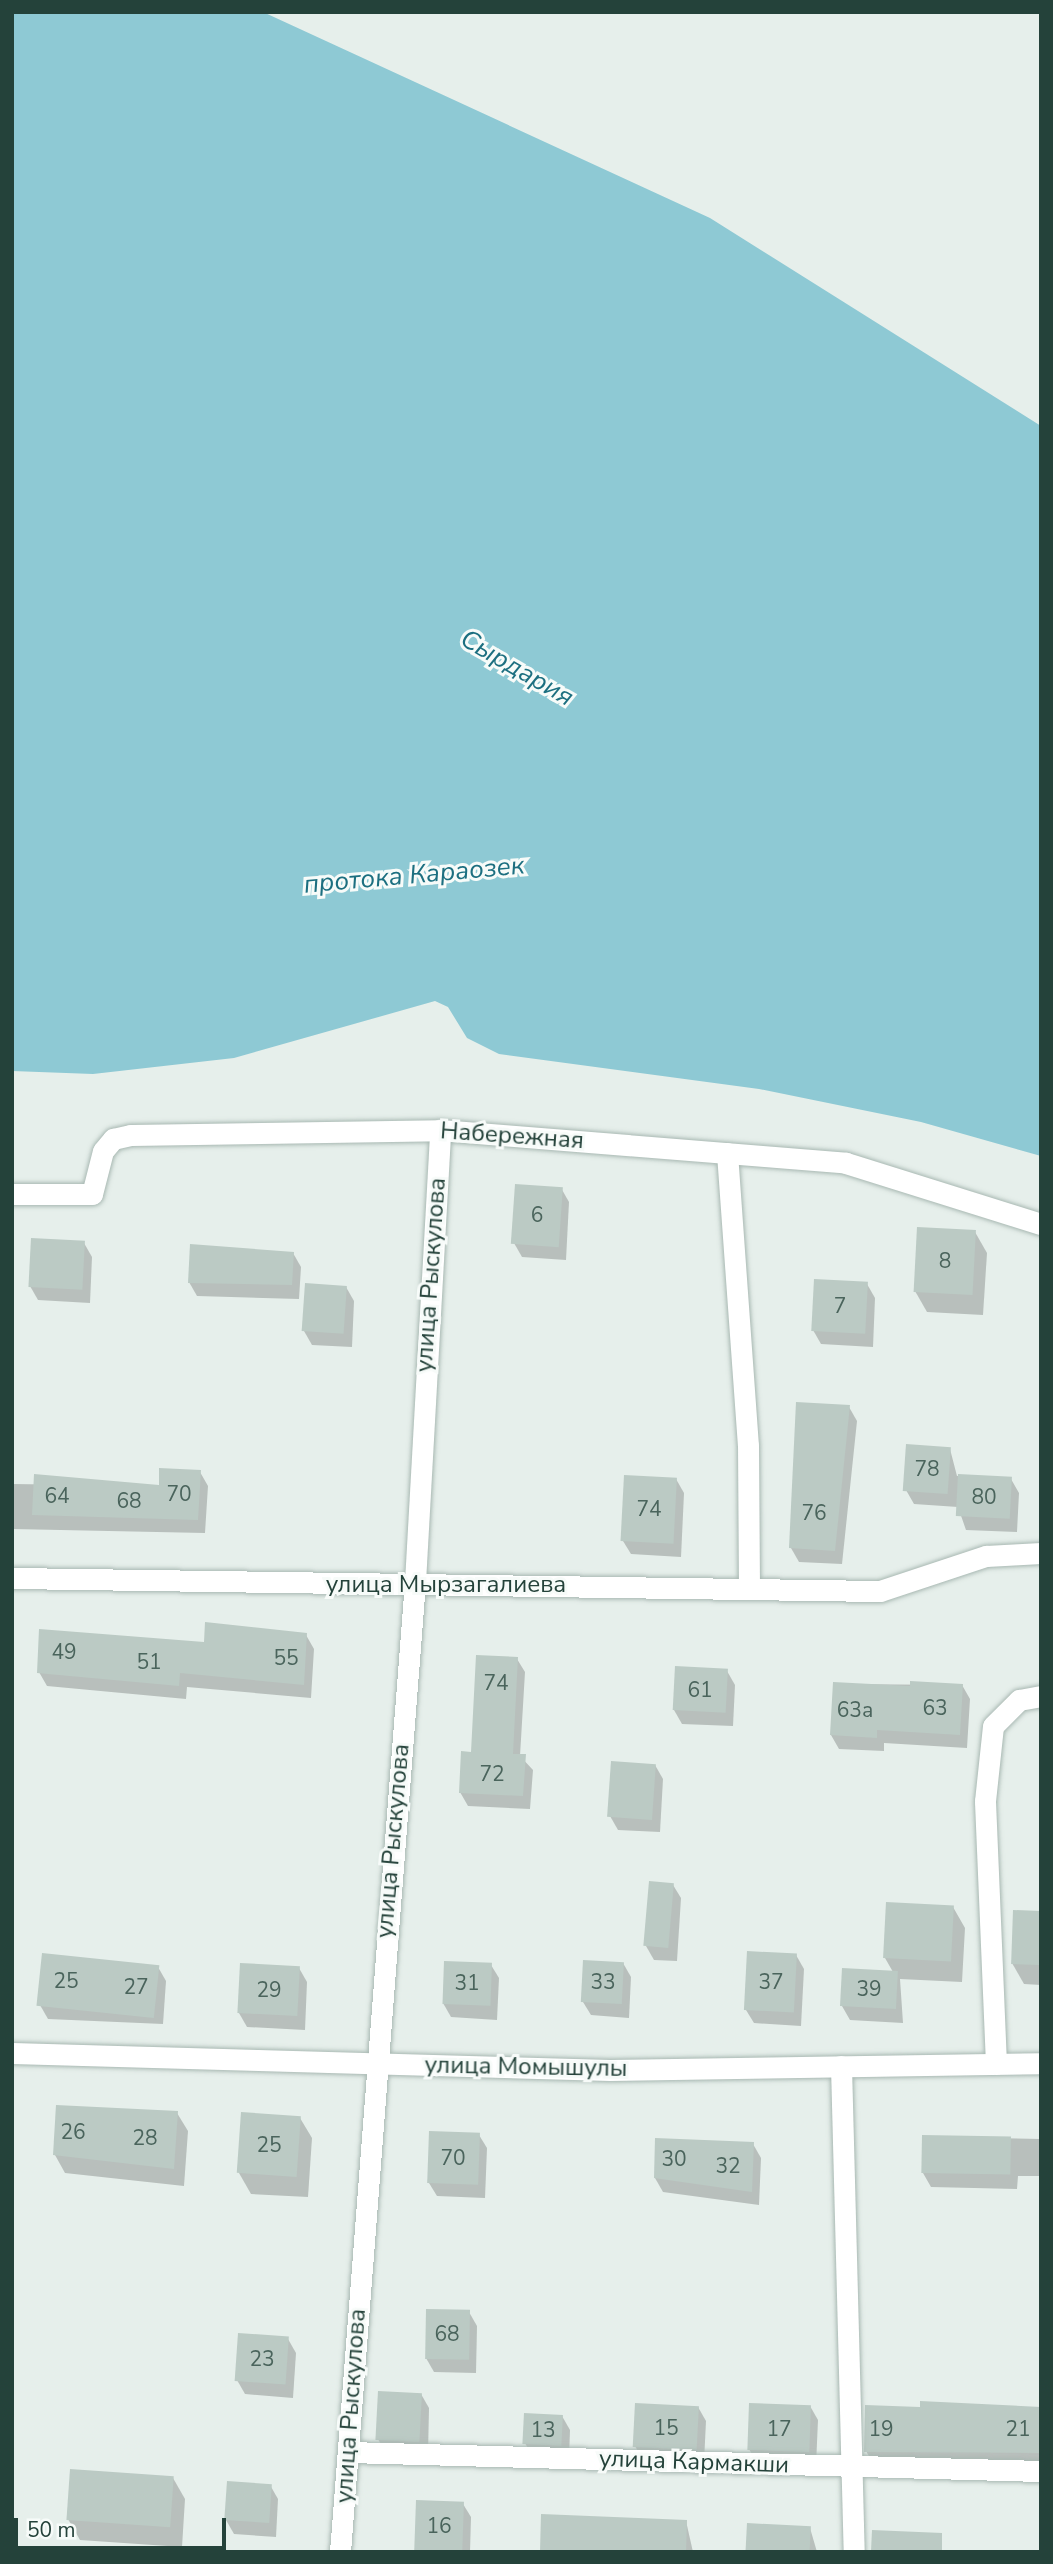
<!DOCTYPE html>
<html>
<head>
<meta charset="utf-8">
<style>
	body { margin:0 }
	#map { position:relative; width:1053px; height:2564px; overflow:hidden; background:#e6efeb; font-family:"Nunito Sans",sans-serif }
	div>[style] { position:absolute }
	.water>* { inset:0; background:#8ec9d4 }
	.shadow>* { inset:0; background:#0003 }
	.building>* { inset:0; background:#bbcac4; transform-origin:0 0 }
	.roads { filter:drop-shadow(0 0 2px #a8b8b2) drop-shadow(0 0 2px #a8b8b2) }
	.minor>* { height:21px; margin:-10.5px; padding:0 10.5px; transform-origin:10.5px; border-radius:10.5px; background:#fff }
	span { translate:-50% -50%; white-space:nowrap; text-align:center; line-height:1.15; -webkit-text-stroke:6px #f7fbf9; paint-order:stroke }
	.number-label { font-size:21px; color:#4a645c }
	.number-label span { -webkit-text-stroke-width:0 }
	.street-label { font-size:24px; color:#24423a }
	.water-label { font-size:26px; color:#1c6f80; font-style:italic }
	.frame { position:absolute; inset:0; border:14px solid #24423a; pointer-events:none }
	.scale { position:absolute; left:14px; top:2518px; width:212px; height:32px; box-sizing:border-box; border:4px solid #24423a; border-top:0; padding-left:9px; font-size:21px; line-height:24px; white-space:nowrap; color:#24423a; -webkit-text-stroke:5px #f7fbf9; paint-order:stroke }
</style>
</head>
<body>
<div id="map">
	<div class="water">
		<div style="clip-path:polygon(12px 12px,263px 12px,710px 218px,1041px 426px,1041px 1156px,921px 1122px,759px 1089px,499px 1054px,467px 1038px,448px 1007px,435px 1001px,234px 1058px,93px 1074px,12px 1071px)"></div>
	</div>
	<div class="shadow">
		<div style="clip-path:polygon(561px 1188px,569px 1202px,566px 1260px,522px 1257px,514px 1243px)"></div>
		<div style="clip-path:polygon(975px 1232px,987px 1253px,983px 1315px,927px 1312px,915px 1291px)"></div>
		<div style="clip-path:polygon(84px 1243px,92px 1257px,90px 1303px,38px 1300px,30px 1286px)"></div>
		<div style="clip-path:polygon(293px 1253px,301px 1267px,299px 1299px,197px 1296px,189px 1282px)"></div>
		<div style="clip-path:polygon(867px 1284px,875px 1298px,873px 1347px,821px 1344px,813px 1330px)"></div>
		<div style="clip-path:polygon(346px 1287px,354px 1301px,352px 1347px,312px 1345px,304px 1331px)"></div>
		<div style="clip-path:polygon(849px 1407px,857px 1421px,842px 1564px,799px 1562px,791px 1548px)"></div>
		<div style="clip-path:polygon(950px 1449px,957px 1476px,1011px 1479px,1019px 1493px,1017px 1532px,966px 1530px,958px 1507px,914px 1504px,906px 1490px)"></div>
		<div style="clip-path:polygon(200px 1472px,208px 1486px,205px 1533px,12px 1529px,12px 1484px,160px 1486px)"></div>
		<div style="clip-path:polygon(676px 1479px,684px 1493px,681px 1557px,631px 1554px,623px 1541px)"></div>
		<div style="clip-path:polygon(306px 1635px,314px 1649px,311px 1698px,187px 1687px,186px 1699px,47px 1686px,39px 1672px)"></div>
		<div style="clip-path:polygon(517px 1659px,525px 1672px,520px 1756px,533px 1770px,530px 1809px,468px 1806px,460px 1792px,473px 1753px)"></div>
		<div style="clip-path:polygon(727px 1671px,735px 1685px,733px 1726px,682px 1724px,674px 1710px)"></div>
		<div style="clip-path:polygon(834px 1684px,962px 1685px,970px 1699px,967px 1748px,884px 1743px,884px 1751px,839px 1749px,831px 1735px)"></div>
		<div style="clip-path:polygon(655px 1765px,663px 1779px,660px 1832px,618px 1830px,610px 1816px)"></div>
		<div style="clip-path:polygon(673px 1885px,681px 1898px,677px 1961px,654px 1960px,646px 1946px)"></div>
		<div style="clip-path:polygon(953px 1907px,965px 1928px,962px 1982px,900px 1979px,903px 2023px,850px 2020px,842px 2006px,893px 1972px,885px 1958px)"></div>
		<div style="clip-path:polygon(1041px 1913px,1041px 1985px,1024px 1984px,1012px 1963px)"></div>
		<div style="clip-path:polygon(796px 1955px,804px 1969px,801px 2026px,754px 2023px,746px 2010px)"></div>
		<div style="clip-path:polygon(623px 1963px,631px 1977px,629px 2018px,591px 2015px,583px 2002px)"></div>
		<div style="clip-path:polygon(491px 1965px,499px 1978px,497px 2020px,451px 2017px,443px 2003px)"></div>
		<div style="clip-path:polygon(158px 1967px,166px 1981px,163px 2024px,48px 2019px,40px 2005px)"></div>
		<div style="clip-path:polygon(299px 1968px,307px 1982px,305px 2030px,247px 2027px,239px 2013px)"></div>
		<div style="clip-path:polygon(177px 2113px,188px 2131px,184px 2186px,65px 2173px,55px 2155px)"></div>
		<div style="clip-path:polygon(300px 2118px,312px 2138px,308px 2197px,251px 2194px,239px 2173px)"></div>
		<div style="clip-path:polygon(479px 2135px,487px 2148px,485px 2198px,437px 2196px,429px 2183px)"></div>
		<div style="clip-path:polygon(924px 2137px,1041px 2139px,1041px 2176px,1018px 2176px,1017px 2189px,931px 2187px,923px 2173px)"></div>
		<div style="clip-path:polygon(753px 2144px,761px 2158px,759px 2205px,663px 2192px,655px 2178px)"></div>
		<div style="clip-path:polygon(469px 2312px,477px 2326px,476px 2373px,434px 2372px,426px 2358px)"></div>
		<div style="clip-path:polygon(288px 2339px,296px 2353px,293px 2398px,245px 2394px,237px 2380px)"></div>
		<div style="clip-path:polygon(421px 2394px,429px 2408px,428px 2454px,386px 2453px,378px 2439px)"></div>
		<div style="clip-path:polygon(810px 2406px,818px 2420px,816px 2465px,757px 2463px,749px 2449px)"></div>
		<div style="clip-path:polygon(698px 2407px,706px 2421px,704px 2462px,643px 2460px,635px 2446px)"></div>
		<div style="clip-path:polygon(1041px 2409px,1041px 2466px,874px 2465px,866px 2451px)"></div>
		<div style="clip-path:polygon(562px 2416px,570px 2430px,569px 2458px,533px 2457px,525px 2443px)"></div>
		<div style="clip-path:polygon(173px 2478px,185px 2499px,182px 2547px,80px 2540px,68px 2519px)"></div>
		<div style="clip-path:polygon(270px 2485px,278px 2499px,276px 2537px,234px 2534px,226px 2520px)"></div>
		<div style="clip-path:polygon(463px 2504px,471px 2517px,470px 2552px,418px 2552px)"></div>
		<div style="clip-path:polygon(686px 2521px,693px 2552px,542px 2552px)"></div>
		<div style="clip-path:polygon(810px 2528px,817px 2552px,748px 2552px)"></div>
	</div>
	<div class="building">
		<div style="left:515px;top:1184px;width:48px;height:60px;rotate:4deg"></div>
		<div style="left:917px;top:1227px;width:59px;height:65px;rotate:3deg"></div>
		<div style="left:31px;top:1238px;width:54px;height:49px;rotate:3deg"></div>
		<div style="clip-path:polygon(190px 1244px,294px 1252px,292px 1285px,188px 1283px)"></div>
		<div style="left:814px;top:1279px;width:54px;height:52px;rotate:3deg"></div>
		<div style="left:305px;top:1283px;width:42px;height:48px;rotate:4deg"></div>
		<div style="clip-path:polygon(796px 1402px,850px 1405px,835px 1551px,789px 1548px)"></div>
		<div style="left:906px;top:1444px;width:45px;height:47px;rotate:4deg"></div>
		<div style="clip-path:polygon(159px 1468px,201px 1470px,198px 1520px,32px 1515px,34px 1474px,159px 1485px)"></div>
		<div style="left:958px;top:1474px;width:54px;height:42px;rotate:3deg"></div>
		<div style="left:624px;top:1475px;width:53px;height:66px;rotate:3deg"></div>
		<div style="clip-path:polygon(205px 1622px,307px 1633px,304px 1685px,180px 1673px,179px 1686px,37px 1673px,39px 1629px,204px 1642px)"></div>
		<div style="clip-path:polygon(476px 1655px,518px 1657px,513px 1754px,526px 1754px,523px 1796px,459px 1793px,461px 1751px,471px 1752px)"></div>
		<div style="left:675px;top:1666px;width:53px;height:44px;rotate:3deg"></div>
		<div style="clip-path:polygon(910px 1681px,963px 1684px,960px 1735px,877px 1730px,877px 1738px,830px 1735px,833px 1682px,910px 1686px)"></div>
		<div style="left:611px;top:1761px;width:45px;height:56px;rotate:4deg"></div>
		<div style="left:649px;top:1881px;width:25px;height:65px;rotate:5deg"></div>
		<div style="left:886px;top:1902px;width:68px;height:56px;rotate:3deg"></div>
		<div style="left:1013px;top:1910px;width:28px;height:54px;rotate:2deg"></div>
		<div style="left:747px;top:1951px;width:50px;height:59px;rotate:3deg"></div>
		<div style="left:42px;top:1953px;width:118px;height:53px;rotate:6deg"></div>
		<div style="left:583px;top:1960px;width:41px;height:42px;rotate:3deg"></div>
		<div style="left:444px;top:1961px;width:48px;height:43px;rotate:2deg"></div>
		<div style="left:240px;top:1963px;width:60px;height:50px;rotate:3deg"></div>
		<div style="left:842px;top:1968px;width:56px;height:38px;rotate:3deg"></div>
		<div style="clip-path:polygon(56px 2105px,178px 2111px,174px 2169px,53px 2155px)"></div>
		<div style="left:241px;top:2112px;width:60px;height:61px;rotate:4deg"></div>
		<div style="left:429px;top:2131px;width:51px;height:52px;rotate:2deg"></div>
		<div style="left:922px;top:2135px;width:89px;height:38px;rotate:1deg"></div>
		<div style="clip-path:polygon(655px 2138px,754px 2142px,752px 2192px,654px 2178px)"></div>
		<div style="left:426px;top:2309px;width:44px;height:50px;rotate:1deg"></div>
		<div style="left:238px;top:2333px;width:51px;height:48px;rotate:4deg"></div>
		<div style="left:378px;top:2391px;width:44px;height:49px;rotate:3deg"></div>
		<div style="clip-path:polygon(920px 2401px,1041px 2407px,1041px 2453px,864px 2452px,865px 2405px,920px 2407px)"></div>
		<div style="left:635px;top:2403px;width:64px;height:44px;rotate:3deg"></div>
		<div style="left:749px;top:2403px;width:62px;height:47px;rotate:2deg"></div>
		<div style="left:524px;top:2413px;width:39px;height:31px;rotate:3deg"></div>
		<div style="left:70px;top:2469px;width:104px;height:51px;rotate:4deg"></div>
		<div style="left:227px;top:2481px;width:45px;height:39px;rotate:4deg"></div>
		<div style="left:416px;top:2500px;width:48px;height:50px;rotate:2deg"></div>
		<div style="clip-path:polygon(541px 2514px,687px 2520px,686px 2552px,540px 2552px)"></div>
		<div style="left:747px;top:2523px;width:64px;height:29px;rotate:3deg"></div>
		<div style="clip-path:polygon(872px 2530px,942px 2533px,942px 2552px,871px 2552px)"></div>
	</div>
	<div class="roads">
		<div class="minor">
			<div style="left:727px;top:1153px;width:293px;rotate:85.9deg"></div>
			<div style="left:748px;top:1445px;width:144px;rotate:89.6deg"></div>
			<div style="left:12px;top:1194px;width:80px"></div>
			<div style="left:92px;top:1194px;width:44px;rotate:-75.7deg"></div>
			<div style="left:103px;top:1151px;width:16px;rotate:-50deg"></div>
			<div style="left:113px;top:1139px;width:18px;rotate:-13deg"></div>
			<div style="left:131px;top:1135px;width:309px;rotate:-0.9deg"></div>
			<div style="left:440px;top:1130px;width:407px;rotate:4.6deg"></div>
			<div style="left:846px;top:1163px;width:204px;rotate:17.4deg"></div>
			<div style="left:12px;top:1578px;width:868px;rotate:0.86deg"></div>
			<div style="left:880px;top:1591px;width:112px;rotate:-18.3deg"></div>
			<div style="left:986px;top:1556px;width:55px;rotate:-3.1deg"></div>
			<div style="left:12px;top:2053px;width:598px;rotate:1.63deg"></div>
			<div style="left:610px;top:2070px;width:431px;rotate:-0.9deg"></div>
			<div style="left:996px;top:2064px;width:263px;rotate:-92.4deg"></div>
			<div style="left:985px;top:1801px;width:75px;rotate:-83.9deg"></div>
			<div style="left:993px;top:1726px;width:37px;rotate:-45deg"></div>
			<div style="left:1019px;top:1700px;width:22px;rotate:-10deg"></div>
			<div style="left:841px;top:2066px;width:486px;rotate:88.5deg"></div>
			<div style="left:348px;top:2452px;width:693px;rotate:1.57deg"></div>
			<div style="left:340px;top:2552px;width:973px;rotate:-85.58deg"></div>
			<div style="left:415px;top:1582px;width:453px;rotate:-86.8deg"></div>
		</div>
	</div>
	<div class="number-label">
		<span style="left:537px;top:1215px">6</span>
		<span style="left:945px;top:1261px">8</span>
		<span style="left:840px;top:1306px">7</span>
		<span style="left:927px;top:1469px">78</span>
		<span style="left:179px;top:1494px">70</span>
		<span style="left:57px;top:1496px">64</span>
		<span style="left:984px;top:1497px">80</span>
		<span style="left:129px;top:1501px">68</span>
		<span style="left:649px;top:1509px">74</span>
		<span style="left:814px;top:1513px">76</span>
		<span style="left:64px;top:1652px">49</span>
		<span style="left:286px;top:1658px">55</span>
		<span style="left:149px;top:1662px">51</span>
		<span style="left:496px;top:1683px">74</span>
		<span style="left:700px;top:1690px">61</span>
		<span style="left:935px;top:1708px">63</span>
		<span style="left:855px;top:1710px">63а</span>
		<span style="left:492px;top:1774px">72</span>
		<span style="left:66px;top:1981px">25</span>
		<span style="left:603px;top:1982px">33</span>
		<span style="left:771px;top:1982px">37</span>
		<span style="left:467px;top:1983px">31</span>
		<span style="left:136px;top:1987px">27</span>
		<span style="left:869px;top:1989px">39</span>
		<span style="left:269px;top:1990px">29</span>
		<span style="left:73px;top:2132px">26</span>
		<span style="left:145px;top:2138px">28</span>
		<span style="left:269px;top:2145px">25</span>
		<span style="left:453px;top:2158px">70</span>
		<span style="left:674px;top:2159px">30</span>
		<span style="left:728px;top:2166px">32</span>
		<span style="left:447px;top:2334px">68</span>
		<span style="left:262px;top:2359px">23</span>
		<span style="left:666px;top:2428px">15</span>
		<span style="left:779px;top:2429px">17</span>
		<span style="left:881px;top:2429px">19</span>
		<span style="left:1018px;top:2429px">21</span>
		<span style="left:543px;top:2430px">13</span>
		<span style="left:439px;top:2526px">16</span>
	</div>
	<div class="street-label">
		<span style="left:512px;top:1136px;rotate:4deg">Набережная</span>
		<span style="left:431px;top:1275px;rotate:-86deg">улица Рыскулова</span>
		<span style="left:446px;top:1585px">улица Мырзагалиева</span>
		<span style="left:393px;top:1841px;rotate:-85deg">улица Рыскулова</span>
		<span style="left:526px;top:2067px;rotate:1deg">улица Момышулы</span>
		<span style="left:351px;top:2406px;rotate:-86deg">улица Рыскулова</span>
		<span style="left:694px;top:2462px;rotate:2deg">улица Кармакши</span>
	</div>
	<div class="water-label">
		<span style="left:517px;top:668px;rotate:30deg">Сырдария</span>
		<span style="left:414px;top:875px;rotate:-5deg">протока Караозек</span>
	</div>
	<div class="frame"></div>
	<div class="scale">50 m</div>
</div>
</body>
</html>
